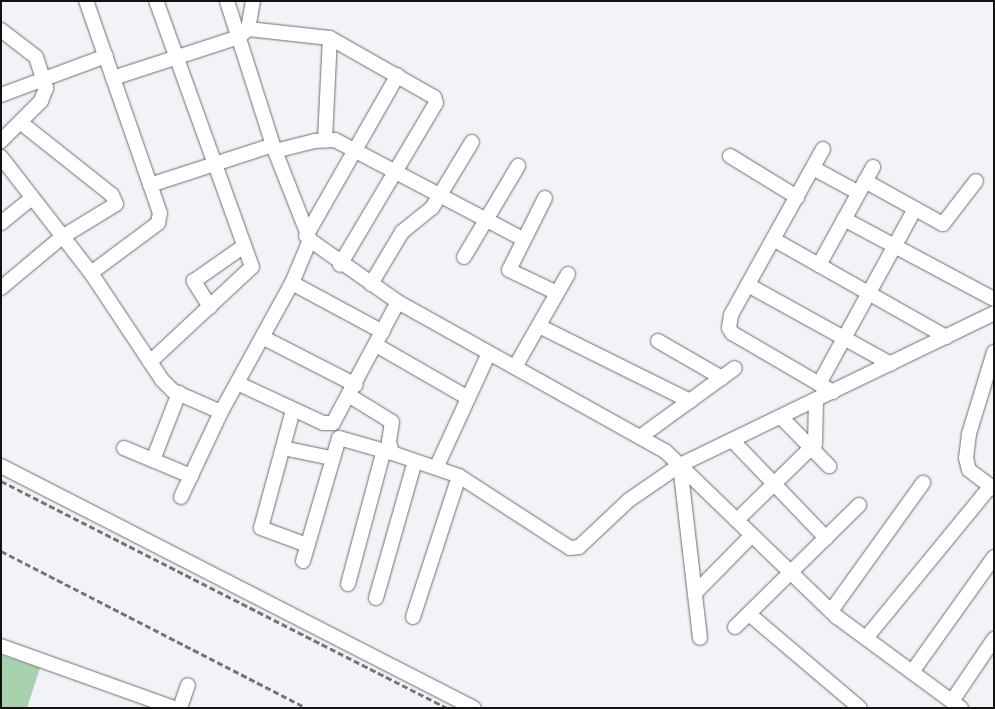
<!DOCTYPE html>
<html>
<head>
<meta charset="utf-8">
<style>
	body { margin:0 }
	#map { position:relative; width:995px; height:709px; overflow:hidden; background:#f2f3f7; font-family:"Crimson Pro",serif }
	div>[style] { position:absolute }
	.green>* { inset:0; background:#a8d2af }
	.roads { filter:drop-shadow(0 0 1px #6c6d6f) drop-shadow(0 0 1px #6c6d6f) }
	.minor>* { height:14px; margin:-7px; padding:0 7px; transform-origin:7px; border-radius:7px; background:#fff }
	.rail>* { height:3px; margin-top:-1.5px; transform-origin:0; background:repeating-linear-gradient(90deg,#747577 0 6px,transparent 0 9px) }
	span { translate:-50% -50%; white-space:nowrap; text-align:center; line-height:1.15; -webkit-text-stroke:3.5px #fff; paint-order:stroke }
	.frame { position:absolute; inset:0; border:2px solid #121213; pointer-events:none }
</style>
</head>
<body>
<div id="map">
	<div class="green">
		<div style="clip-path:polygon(1px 655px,40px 668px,27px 708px,1px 708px)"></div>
	</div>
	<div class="roads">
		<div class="minor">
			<div style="left:227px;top:1px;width:157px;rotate:72.3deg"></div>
			<div style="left:275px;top:151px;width:96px;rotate:68.5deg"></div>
			<div style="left:310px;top:240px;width:108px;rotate:35.2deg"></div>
			<div style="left:398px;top:302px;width:306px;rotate:29.2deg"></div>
			<div style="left:665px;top:451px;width:239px;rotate:44deg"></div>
			<div style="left:837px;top:617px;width:154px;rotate:36.3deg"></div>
			<div style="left:248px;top:29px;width:82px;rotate:6.3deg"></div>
			<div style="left:330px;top:38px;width:120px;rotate:29.6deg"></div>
			<div style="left:434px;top:97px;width:6px;rotate:72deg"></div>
			<div style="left:436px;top:103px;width:188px;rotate:120.7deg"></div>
			<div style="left:1px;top:30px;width:44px;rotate:37.6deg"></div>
			<div style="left:36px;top:57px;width:33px;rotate:72deg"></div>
			<div style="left:46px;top:88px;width:14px;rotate:111deg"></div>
			<div style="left:41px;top:101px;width:57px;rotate:135deg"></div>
			<div style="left:113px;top:78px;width:133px;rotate:-18deg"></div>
			<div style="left:239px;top:37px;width:12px;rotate:-42deg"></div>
			<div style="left:248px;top:29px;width:28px;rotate:-80deg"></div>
			<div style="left:1px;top:95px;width:112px;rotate:-20.4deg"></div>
			<div style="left:325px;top:139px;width:101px;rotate:-87.2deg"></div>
			<div style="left:823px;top:149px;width:190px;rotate:119deg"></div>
			<div style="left:731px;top:315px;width:13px;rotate:99deg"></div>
			<div style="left:729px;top:328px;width:6px;rotate:59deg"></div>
			<div style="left:732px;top:333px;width:117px;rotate:30.3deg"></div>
			<div style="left:275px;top:151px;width:41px;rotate:-14deg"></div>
			<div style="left:315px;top:141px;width:20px;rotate:-3deg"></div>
			<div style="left:335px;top:140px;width:212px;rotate:27.8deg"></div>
			<div style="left:730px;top:156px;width:79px;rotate:31.5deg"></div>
			<div style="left:1px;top:157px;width:147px;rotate:52.2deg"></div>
			<div style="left:91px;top:273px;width:84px;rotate:-36.7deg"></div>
			<div style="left:158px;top:223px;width:10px;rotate:-79deg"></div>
			<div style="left:160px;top:213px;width:225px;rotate:-109.2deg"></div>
			<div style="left:813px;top:168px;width:52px;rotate:28.5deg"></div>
			<div style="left:865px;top:181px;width:89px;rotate:28.9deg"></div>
			<div style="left:943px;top:224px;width:54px;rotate:-52.5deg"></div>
			<div style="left:150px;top:185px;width:129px;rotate:-18deg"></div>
			<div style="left:545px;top:198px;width:80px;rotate:116.6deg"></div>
			<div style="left:509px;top:270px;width:53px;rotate:25.6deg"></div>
			<div style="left:844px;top:219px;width:170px;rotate:28.1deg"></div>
			<div style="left:1px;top:223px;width:40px;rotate:-39deg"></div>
			<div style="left:306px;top:236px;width:185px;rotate:-60.3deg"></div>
			<div style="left:773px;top:239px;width:199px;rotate:29.5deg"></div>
			<div style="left:464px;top:257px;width:106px;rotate:-59.3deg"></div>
			<div style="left:819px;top:265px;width:112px;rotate:-61.1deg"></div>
			<div style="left:91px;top:273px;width:128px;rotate:56.4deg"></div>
			<div style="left:162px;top:380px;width:16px;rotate:45deg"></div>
			<div style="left:173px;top:391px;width:52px;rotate:23.6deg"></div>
			<div style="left:292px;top:283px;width:103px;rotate:28.3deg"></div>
			<div style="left:371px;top:284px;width:61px;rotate:-59.2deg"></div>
			<div style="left:402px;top:232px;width:38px;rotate:-39deg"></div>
			<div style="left:432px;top:208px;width:77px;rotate:-58.8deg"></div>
			<div style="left:748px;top:285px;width:163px;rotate:28.9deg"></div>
			<div style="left:1px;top:288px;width:80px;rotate:-39.9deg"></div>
			<div style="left:62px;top:237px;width:63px;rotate:-31.4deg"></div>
			<div style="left:116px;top:204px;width:10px;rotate:-114deg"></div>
			<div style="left:112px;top:195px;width:117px;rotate:-141.6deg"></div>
			<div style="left:210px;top:307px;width:31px;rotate:-122deg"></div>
			<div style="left:194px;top:281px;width:61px;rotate:-35deg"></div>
			<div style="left:539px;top:326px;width:169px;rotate:26.4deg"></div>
			<div style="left:264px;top:338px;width:103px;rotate:27.1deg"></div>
			<div style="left:658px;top:341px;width:74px;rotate:30deg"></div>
			<div style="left:376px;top:345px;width:106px;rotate:29.9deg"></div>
			<div style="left:994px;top:352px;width:86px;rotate:107deg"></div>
			<div style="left:969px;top:434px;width:24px;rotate:97deg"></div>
			<div style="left:966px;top:458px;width:12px;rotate:76deg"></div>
			<div style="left:969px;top:470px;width:31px;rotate:37deg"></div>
			<div style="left:150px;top:362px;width:139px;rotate:-43deg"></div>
			<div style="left:252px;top:267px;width:283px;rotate:-109.8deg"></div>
			<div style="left:515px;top:367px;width:107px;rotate:-60.3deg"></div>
			<div style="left:237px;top:383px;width:95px;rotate:24.9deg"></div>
			<div style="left:323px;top:423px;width:10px"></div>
			<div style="left:333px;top:423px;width:137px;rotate:-61.8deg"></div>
			<div style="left:819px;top:384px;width:200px;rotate:-61.3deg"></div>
			<div style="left:350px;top:396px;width:49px;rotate:31.8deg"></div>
			<div style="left:392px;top:422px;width:20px;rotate:99deg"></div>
			<div style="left:389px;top:442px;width:11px;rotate:75deg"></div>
			<div style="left:392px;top:453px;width:71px;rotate:18.9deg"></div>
			<div style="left:459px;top:476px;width:132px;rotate:33deg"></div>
			<div style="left:570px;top:548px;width:9px;rotate:-6deg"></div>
			<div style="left:579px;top:547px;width:69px;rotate:-43.2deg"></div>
			<div style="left:629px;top:500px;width:62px;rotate:-34.5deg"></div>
			<div style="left:680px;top:465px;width:349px;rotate:-25.8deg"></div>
			<div style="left:293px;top:410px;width:122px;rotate:105.2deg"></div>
			<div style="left:261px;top:528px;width:49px;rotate:20.3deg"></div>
			<div style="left:781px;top:417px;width:69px;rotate:45.6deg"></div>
			<div style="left:640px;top:437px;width:117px;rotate:-36deg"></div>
			<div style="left:732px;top:440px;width:136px;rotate:46.2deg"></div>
			<div style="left:124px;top:448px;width:73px;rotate:22.7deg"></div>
			<div style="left:283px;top:448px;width:49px;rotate:11.8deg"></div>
			<div style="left:153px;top:460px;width:72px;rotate:-68.8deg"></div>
			<div style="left:680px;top:465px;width:174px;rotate:83.4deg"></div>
			<div style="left:1px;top:466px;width:531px;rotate:27.1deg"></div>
			<div style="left:437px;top:466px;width:124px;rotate:-65.3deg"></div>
			<div style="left:181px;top:497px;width:94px;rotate:-64.8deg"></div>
			<div style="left:221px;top:412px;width:147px;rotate:-61.2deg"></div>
			<div style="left:292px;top:283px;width:47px;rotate:-67.3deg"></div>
			<div style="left:737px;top:520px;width:109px;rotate:-44.3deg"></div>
			<div style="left:815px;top:444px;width:44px;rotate:-88.7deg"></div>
			<div style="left:303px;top:561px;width:128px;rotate:-73.7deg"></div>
			<div style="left:339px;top:438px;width:55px;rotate:15.8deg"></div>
			<div style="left:348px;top:584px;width:139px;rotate:-75deg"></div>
			<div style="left:695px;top:593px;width:81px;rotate:-45.5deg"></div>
			<div style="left:376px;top:598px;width:142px;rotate:-74.1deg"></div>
			<div style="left:831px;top:611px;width:158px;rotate:-54.3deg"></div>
			<div style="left:749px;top:614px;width:145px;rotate:40.3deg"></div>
			<div style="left:413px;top:617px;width:148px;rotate:-71.9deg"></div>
			<div style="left:735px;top:627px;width:174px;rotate:-44.5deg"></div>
			<div style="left:866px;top:638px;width:195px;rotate:-50.6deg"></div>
			<div style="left:1px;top:646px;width:184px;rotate:19.7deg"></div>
			<div style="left:912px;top:672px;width:141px;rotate:-54.5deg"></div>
			<div style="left:952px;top:701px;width:75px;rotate:-55.9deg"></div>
			<div style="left:180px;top:708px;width:24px;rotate:-71deg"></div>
		</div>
	</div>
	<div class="rail">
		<div style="left:1px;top:481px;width:500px;rotate:26.97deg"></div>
		<div style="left:1px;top:551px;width:344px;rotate:27.2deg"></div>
	</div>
	<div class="frame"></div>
</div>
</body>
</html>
